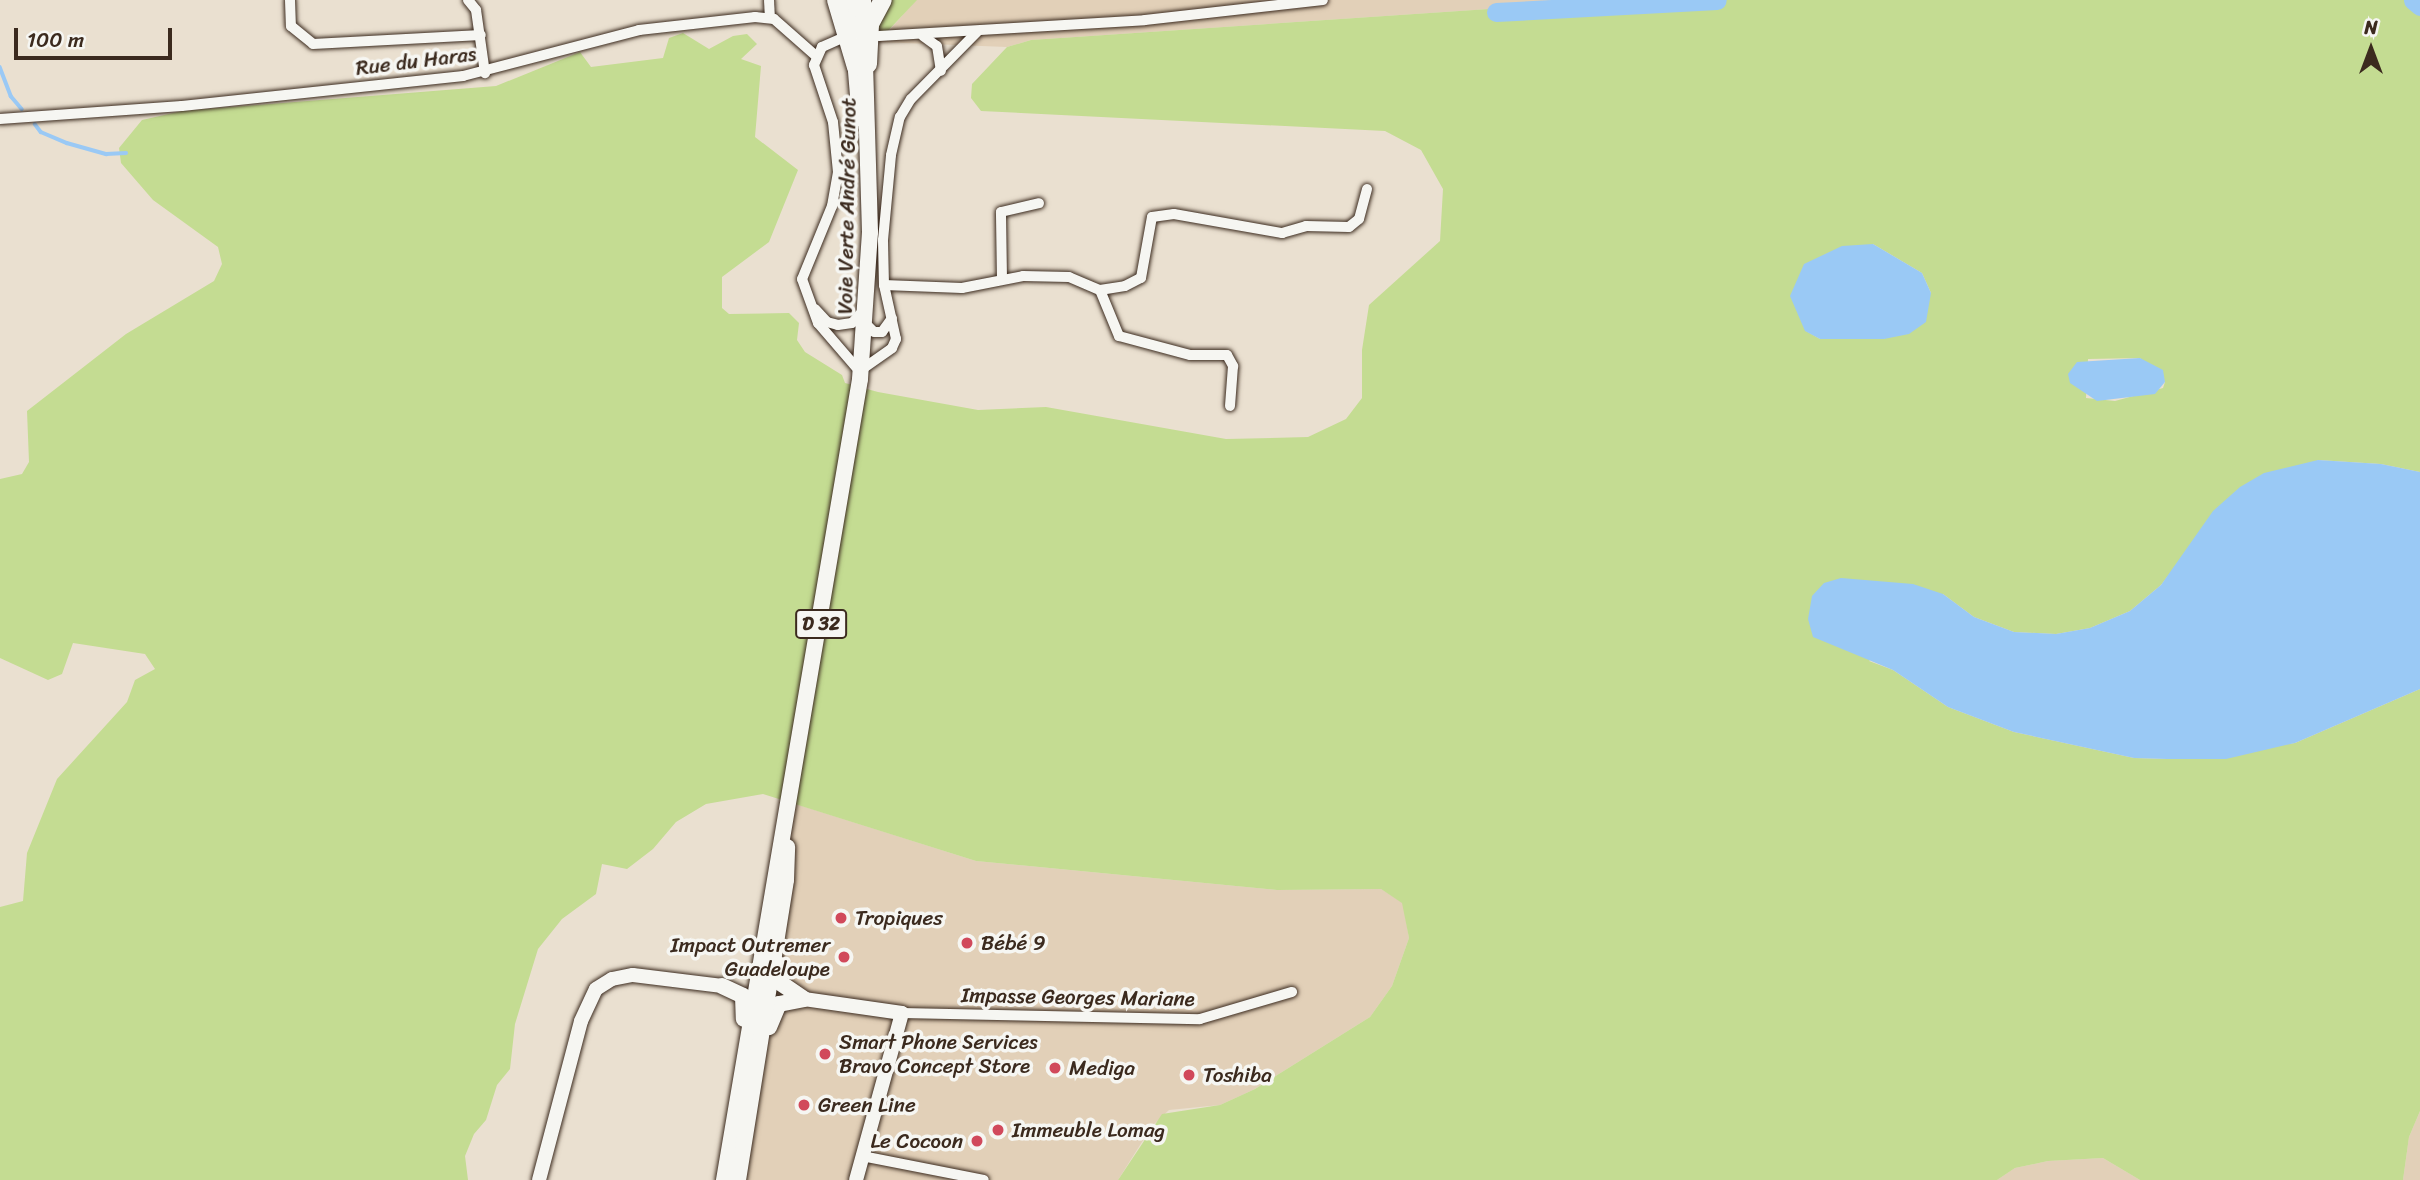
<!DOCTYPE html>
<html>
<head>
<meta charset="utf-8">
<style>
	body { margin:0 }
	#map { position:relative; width:2420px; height:1180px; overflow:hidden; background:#eae0d0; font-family:Sriracha,sans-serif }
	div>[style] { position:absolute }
	.built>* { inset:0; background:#e2d0b8 }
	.green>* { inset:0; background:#c4dc92 }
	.water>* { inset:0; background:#9ac9f5 }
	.stream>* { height:3.5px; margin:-1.75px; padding:0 1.75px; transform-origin:1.75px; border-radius:1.75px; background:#9ac9f5 }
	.river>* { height:19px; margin:-9.5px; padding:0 9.5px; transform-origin:9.5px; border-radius:9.5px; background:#9ac9f5 }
	.roads { filter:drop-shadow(0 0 2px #3b2a1e) drop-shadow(0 0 2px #3b2a1e) }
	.street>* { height:10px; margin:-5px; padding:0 5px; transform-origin:5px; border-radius:5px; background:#f6f6f2 }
	.secondary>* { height:14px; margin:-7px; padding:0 7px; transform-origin:7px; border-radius:7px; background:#f6f6f2 }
	.primary>* { height:16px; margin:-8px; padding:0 8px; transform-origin:8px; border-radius:8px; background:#f6f6f2 }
	.highway>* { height:18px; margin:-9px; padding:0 9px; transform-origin:9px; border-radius:9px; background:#f6f6f2 }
	.dots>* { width:19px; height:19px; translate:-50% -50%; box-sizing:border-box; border:4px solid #f6f6f2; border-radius:50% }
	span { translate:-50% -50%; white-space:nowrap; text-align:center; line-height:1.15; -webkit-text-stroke:7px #f6f6f2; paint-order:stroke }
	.shield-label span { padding:2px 5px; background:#f6f6f2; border:2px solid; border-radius:5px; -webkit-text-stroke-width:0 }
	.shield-label { font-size:19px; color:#3b2a1e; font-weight:700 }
	.street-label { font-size:21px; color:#3b2a1e }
	.poi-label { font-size:21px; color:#3b2a1e }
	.left { translate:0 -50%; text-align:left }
	.right { translate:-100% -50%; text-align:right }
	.north { position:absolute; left:2336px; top:14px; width:70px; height:70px; -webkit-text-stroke:5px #f6f6f2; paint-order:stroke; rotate:0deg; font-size:19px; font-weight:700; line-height:28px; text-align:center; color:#3b2a1e }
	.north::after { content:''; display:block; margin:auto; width:24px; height:32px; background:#3b2a1e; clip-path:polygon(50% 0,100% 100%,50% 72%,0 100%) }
	.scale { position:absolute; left:14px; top:28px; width:158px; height:32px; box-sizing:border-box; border:4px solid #3b2a1e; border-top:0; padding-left:9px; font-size:21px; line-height:24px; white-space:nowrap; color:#3b2a1e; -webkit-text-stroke:5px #f6f6f2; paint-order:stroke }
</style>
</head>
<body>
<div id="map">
	<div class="built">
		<div style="clip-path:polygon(916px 0,1622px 0,1031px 40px,1007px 47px,879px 42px)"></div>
		<div style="clip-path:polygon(783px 800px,976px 861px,1277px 890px,1381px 889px,1403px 903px,1409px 938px,1392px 986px,1370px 1017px,1255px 1089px,1220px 1105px,1169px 1110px,1152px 1126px,1118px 1180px,718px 1180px)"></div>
		<div style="clip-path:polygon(2420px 1111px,2420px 1180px,2403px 1180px,2409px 1137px)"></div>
		<div style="clip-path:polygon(2103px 1158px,2140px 1180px,1997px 1180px,2015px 1168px,2048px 1161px)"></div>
	</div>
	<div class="green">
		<div style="clip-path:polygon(850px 0,917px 0,867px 53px)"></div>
		<div style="clip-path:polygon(evenodd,1622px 0,2420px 0,2420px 472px,2381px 464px,2318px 460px,2181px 559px,2161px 585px,2130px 611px,2090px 628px,2056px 634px,2014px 632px,1974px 617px,1943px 594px,1869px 661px,1893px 670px,1948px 707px,2014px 732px,2134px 758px,2167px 759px,2295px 743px,2420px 689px,2420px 1111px,2409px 1137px,2403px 1180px,2140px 1180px,2103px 1158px,2048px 1161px,2015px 1168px,1997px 1180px,1118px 1180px,1162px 1114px,1220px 1105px,1255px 1089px,1370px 1017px,1392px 986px,1409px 938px,1402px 903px,1381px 889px,1277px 890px,976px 861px,763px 794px,706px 804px,676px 822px,653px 849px,627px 869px,602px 864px,596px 894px,562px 919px,538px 949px,515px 1024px,510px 1069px,497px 1085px,486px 1120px,474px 1134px,465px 1156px,468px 1180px,0 1180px,0 907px,23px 901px,27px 853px,57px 779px,127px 702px,135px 680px,155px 669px,145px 654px,73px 643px,62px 674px,48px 680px,0 658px,0 479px,22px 474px,29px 462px,27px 411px,126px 334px,214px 281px,222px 264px,218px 247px,153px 200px,121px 163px,119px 148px,142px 120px,182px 111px,496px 86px,580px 52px,591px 67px,663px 58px,669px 38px,683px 33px,709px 49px,733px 36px,747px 34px,757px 44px,741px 59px,761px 66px,755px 137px,798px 170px,769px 242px,722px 277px,722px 308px,729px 314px,789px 313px,799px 323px,797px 340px,805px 352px,842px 375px,845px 383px,878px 392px,978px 410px,1046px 407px,1226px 439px,1308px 437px,1346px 419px,1362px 398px,1362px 350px,1369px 305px,1440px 241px,1443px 189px,1421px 150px,1385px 131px,981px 111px,971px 98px,972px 84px,1007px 47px,1031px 40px,1622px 0,1873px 244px,1922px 273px,1931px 293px,1884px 339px,1820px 339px,1806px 331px,1873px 244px,1622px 0,2140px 358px,2165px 382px,2163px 388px,2115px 401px,2086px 398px,2088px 359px,2140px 358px)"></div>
	</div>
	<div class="water">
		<div style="clip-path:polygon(1873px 244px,1922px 273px,1931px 293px,1926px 322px,1909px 334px,1884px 339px,1820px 339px,1805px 331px,1790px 296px,1804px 264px,1842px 246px)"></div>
		<div style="clip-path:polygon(2140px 358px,2163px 370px,2165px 382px,2155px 394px,2097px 401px,2070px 383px,2068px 374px,2077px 362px)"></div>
		<div style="clip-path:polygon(2318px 460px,2381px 464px,2420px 472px,2420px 689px,2295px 743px,2226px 759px,2167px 759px,2134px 758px,2014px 732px,1948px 707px,1893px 670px,1813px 637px,1808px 619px,1812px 596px,1824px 583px,1841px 578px,1913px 584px,1943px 594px,1974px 617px,2014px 632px,2056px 634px,2090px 628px,2130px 611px,2161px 585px,2213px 511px,2240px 487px,2264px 473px)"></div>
	</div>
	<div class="stream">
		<div style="left:0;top:67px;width:31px;rotate:69deg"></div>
		<div style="left:11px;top:96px;width:17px;rotate:50deg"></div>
		<div style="left:35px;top:124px;width:10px;rotate:53deg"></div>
		<div style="left:41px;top:132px;width:28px;rotate:23deg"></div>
		<div style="left:67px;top:143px;width:41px;rotate:15.8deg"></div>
		<div style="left:106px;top:154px;width:20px;rotate:-3deg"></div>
	</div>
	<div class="river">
		<div style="left:2413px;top:0;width:9px;rotate:41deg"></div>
		<div style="left:1496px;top:12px;width:221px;rotate:-3.1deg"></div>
	</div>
	<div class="roads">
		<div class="street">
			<div style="left:290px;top:0;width:26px;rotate:88deg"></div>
			<div style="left:291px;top:26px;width:28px;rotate:39deg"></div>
			<div style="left:313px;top:44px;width:168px;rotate:-3.1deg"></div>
			<div style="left:468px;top:0;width:13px;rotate:51deg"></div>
			<div style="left:476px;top:10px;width:64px;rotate:81.9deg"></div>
			<div style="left:769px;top:0;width:17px;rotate:87deg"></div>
			<div style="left:879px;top:36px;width:266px;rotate:-3.4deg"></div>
			<div style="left:1145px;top:20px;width:179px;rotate:-6.4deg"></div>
			<div style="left:923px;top:36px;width:17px;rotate:36deg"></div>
			<div style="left:937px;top:46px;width:25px;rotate:81deg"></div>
			<div style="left:840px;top:39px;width:20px;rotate:156deg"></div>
			<div style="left:822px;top:47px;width:20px;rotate:114deg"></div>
			<div style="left:814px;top:65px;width:60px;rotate:71.6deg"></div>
			<div style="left:833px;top:122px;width:50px;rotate:84.3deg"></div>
			<div style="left:838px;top:172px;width:35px;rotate:100deg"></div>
			<div style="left:832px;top:206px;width:79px;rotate:112.3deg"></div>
			<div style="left:802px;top:279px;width:47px;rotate:70deg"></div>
			<div style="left:818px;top:323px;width:58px;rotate:49.2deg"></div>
			<div style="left:0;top:119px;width:182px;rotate:-4.1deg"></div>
			<div style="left:182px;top:106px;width:283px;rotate:-6.1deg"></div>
			<div style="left:463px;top:76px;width:182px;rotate:-14.6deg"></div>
			<div style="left:639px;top:30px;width:117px;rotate:-6.4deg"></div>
			<div style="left:755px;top:17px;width:19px;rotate:6deg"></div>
			<div style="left:774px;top:19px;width:56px;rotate:41.4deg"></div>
			<div style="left:1002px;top:279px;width:67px;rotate:-90.9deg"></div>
			<div style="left:1001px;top:212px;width:39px;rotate:-13deg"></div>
			<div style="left:884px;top:285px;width:78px;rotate:2.2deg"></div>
			<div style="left:962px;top:288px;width:62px;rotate:-11.1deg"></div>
			<div style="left:1023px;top:276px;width:46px;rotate:1.2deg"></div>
			<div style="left:1069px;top:277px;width:34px;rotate:23deg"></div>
			<div style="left:1100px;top:290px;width:25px;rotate:-9deg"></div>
			<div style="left:1125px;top:286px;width:18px;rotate:-27deg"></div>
			<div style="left:1141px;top:278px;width:62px;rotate:-79.8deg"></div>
			<div style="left:1152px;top:217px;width:22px;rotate:-8deg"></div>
			<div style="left:1174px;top:214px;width:110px;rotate:10deg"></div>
			<div style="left:1282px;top:233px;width:25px;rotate:-16deg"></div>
			<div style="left:1306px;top:226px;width:43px;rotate:1.3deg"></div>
			<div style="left:1349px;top:227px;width:13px;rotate:-39deg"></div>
			<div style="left:1359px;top:219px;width:31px;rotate:-75deg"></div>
			<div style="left:1100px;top:290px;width:50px;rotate:67.6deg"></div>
			<div style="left:1119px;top:336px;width:73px;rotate:15deg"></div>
			<div style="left:1190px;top:355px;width:37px"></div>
			<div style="left:1227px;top:355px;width:13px;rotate:61deg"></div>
			<div style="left:1233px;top:366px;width:40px;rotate:94.3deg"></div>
			<div style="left:815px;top:309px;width:18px;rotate:47deg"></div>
			<div style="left:827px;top:322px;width:11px;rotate:15deg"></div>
			<div style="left:838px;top:325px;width:14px;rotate:-8deg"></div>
			<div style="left:852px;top:323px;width:12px;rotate:-48deg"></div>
			<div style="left:866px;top:324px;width:11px;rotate:45deg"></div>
			<div style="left:874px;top:332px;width:8px"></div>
			<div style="left:882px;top:332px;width:17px;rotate:-54deg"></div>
			<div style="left:861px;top:370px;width:38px;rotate:-35deg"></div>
			<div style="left:892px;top:348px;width:10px;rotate:-66deg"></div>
			<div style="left:896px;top:339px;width:55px;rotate:-102.5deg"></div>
			<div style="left:884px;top:285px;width:45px;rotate:-91.3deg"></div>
			<div style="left:883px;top:240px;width:85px;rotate:-84.6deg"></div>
			<div style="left:891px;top:155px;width:39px;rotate:-77deg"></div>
			<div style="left:900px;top:117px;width:21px;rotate:-59deg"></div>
			<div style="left:911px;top:99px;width:95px;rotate:-45.4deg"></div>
			<div style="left:902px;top:1013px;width:298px;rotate:1.2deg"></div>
			<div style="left:1200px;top:1019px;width:96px;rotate:-16.4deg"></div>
			<div style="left:862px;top:1156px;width:124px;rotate:11.1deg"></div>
		</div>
		<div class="secondary">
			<div style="left:804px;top:999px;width:99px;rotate:8.1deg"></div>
			<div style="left:902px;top:1013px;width:173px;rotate:105.4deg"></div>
			<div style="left:539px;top:1180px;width:164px;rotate:-75.2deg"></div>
			<div style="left:581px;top:1021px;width:35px;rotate:-65deg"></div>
			<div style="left:596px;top:989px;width:19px;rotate:-32deg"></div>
			<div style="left:612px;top:979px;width:21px;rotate:-11deg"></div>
			<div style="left:633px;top:975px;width:90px;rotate:7deg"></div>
		</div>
		<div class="primary">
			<div style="left:850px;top:0;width:119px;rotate:85.2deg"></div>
			<div style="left:777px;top:963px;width:19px;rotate:84deg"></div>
			<div style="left:779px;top:982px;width:30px;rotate:34deg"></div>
			<div style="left:722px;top:986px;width:23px;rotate:25deg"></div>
			<div style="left:743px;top:996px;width:23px;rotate:88deg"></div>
			<div style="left:769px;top:1027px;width:25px;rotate:-67deg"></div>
			<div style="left:779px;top:1004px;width:25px;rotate:-11deg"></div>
			<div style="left:724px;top:1180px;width:812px;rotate:-80.36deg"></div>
			<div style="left:860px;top:379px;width:147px;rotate:-86.1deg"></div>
			<div style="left:870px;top:232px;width:232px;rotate:-91.7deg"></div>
			<div style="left:738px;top:1180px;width:304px;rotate:-80.9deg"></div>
			<div style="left:786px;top:880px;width:33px;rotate:-88deg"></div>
		</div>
		<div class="highway">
			<div style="left:836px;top:0;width:70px;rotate:73.4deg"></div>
			<div style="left:868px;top:64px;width:40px;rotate:-87.1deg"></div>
			<div style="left:870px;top:24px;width:27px;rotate:-62deg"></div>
		</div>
	</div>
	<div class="dots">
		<div style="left:841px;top:918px;background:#d1495b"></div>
		<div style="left:967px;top:943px;background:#d1495b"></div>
		<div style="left:844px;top:957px;background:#d1495b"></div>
		<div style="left:825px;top:1054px;background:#d1495b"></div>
		<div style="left:1055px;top:1068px;background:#d1495b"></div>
		<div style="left:1189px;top:1075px;background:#d1495b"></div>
		<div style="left:804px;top:1105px;background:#d1495b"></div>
		<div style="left:998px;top:1130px;background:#d1495b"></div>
		<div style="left:977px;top:1141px;background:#d1495b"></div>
	</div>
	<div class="shield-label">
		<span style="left:821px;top:624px">D 32</span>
	</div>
	<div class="street-label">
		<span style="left:416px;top:61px;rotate:-7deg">Rue du Haras</span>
		<span style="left:847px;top:206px;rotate:-89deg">Voie Verte André Gunot</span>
		<span style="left:1078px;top:997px;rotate:1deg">Impasse Georges Mariane</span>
	</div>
	<div class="poi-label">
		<span class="left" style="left:855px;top:918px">Tropiques</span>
		<span class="left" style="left:981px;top:943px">Bébé 9</span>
		<span class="right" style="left:830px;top:957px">Impact Outremer<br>Guadeloupe</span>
		<span class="left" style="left:839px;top:1054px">Smart Phone Services<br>Bravo Concept Store</span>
		<span class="left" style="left:1069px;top:1068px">Mediga</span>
		<span class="left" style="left:1203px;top:1075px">Toshiba</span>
		<span class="left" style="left:818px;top:1105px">Green Line</span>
		<span class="left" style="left:1012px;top:1130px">Immeuble Lomag</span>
		<span class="right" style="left:963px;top:1141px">Le Cocoon</span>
	</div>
	<div class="north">N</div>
	<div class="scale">100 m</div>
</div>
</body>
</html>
